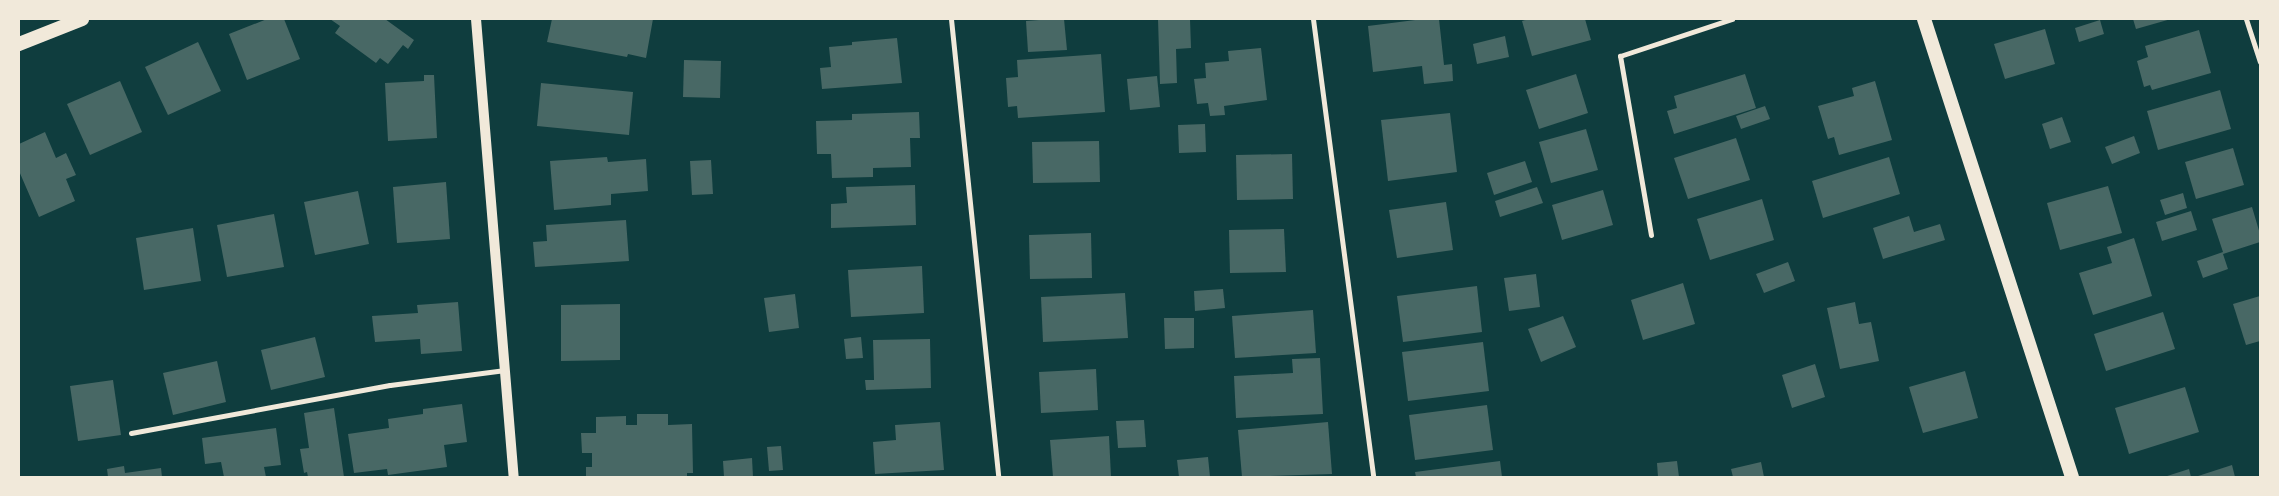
<!DOCTYPE html>
<style>
body{margin:0}
#map{position:relative;width:2279px;height:496px;overflow:hidden;background:#0f3d3e;font-family:"IBM Plex Serif",serif}
div>[style]{position:absolute}
.building>*{inset:0;background:#486865}
.minor>*{height:5px;margin:-2.5px;padding:0 2.5px;transform-origin:2.5px;border-radius:2.5px;background:#f1e9da}
.secondary>*{height:10px;margin:-5px;padding:0 5px;transform-origin:5px;border-radius:5px;background:#f1e9da}
.trunk>*{height:14px;margin:-7px;padding:0 7px;transform-origin:7px;border-radius:7px;background:#f1e9da}
span{translate:-50% -50%;white-space:nowrap;text-align:center;line-height:1.15;-webkit-text-stroke:4.5px #f1e9da;paint-order:stroke}
.frame{position:absolute;inset:0;border:20px solid #f1e9da;pointer-events:none}
</style>
<div id="map">
<div class="building">
<i style="clip-path:polygon(267px 19px,284px 19px,300px 59px,247px 80px,229px 34px)"></i>
<i style="clip-path:polygon(330px 19px,385px 19px,414px 40px,408px 49px,403px 45px,388px 64px,380px 58px,376px 63px,335px 33px,340px 26px)"></i>
<i style="clip-path:polygon(552px 19px,653px 19px,646px 58px,628px 54px,627px 57px,547px 42px)"></i>
<i style="clip-path:polygon(1052px 19px,1064px 19px,1067px 50px,1028px 52px,1026px 21px)"></i>
<i style="clip-path:polygon(1158px 19px,1190px 19px,1191px 48px,1176px 49px,1177px 83px,1160px 84px)"></i>
<i style="clip-path:polygon(1423px 19px,1439px 19px,1444px 65px,1452px 64px,1453px 81px,1424px 84px,1422px 66px,1373px 72px,1368px 26px)"></i>
<i style="clip-path:polygon(1529px 19px,1585px 19px,1591px 40px,1532px 56px,1522px 21px)"></i>
<i style="clip-path:polygon(2133px 19px,2171px 19px,2136px 29px)"></i>
<i style="clip-path:polygon(2100px 20px,2104px 34px,2079px 42px,2075px 28px)"></i>
<i style="clip-path:polygon(2045px 29px,2055px 64px,2005px 79px,1994px 44px)"></i>
<i style="clip-path:polygon(2199px 30px,2211px 73px,2152px 90px,2150px 85px,2144px 87px,2137px 61px,2148px 57px,2145px 46px)"></i>
<i style="clip-path:polygon(1505px 36px,1509px 57px,1477px 64px,1473px 44px)"></i>
<i style="clip-path:polygon(897px 38px,902px 83px,822px 89px,820px 68px,831px 67px,829px 47px,852px 45px,852px 42px)"></i>
<i style="clip-path:polygon(198px 42px,221px 91px,168px 115px,145px 67px)"></i>
<i style="clip-path:polygon(1261px 48px,1267px 100px,1224px 106px,1225px 115px,1210px 116px,1208px 103px,1197px 104px,1194px 79px,1206px 78px,1205px 63px,1229px 61px,1228px 51px)"></i>
<i style="clip-path:polygon(1101px 54px,1105px 112px,1018px 118px,1017px 106px,1008px 107px,1006px 78px,1018px 77px,1017px 60px)"></i>
<i style="clip-path:polygon(684px 60px,721px 61px,720px 98px,683px 97px)"></i>
<i style="clip-path:polygon(1576px 74px,1588px 113px,1539px 129px,1526px 90px)"></i>
<i style="clip-path:polygon(1745px 74px,1756px 108px,1674px 134px,1667px 111px,1677px 108px,1674px 96px)"></i>
<i style="clip-path:polygon(424px 75px,434px 75px,437px 138px,388px 141px,385px 83px,424px 81px)"></i>
<i style="clip-path:polygon(1157px 76px,1160px 107px,1130px 110px,1127px 79px)"></i>
<i style="clip-path:polygon(120px 81px,142px 132px,90px 155px,67px 104px)"></i>
<i style="clip-path:polygon(1875px 81px,1892px 140px,1839px 155px,1834px 137px,1828px 139px,1818px 106px,1854px 96px,1852px 88px)"></i>
<i style="clip-path:polygon(541px 83px,633px 92px,629px 135px,537px 126px)"></i>
<i style="clip-path:polygon(2220px 90px,2231px 129px,2158px 150px,2147px 111px)"></i>
<i style="clip-path:polygon(1765px 106px,1770px 119px,1741px 129px,1736px 116px)"></i>
<i style="clip-path:polygon(919px 112px,920px 138px,910px 138px,911px 167px,873px 168px,873px 177px,832px 178px,831px 154px,817px 154px,816px 121px,852px 120px,852px 114px)"></i>
<i style="clip-path:polygon(1450px 113px,1457px 172px,1388px 181px,1381px 120px)"></i>
<i style="clip-path:polygon(2062px 117px,2071px 142px,2050px 149px,2042px 124px)"></i>
<i style="clip-path:polygon(1205px 124px,1206px 152px,1179px 153px,1178px 125px)"></i>
<i style="clip-path:polygon(1586px 129px,1598px 170px,1551px 183px,1539px 142px)"></i>
<i style="clip-path:polygon(45px 132px,56px 158px,66px 153px,76px 175px,66px 179px,75px 201px,39px 217px,19px 171px,19px 144px)"></i>
<i style="clip-path:polygon(2134px 136px,2140px 153px,2112px 164px,2105px 147px)"></i>
<i style="clip-path:polygon(1736px 138px,1750px 180px,1688px 199px,1674px 158px)"></i>
<i style="clip-path:polygon(1099px 141px,1100px 182px,1033px 183px,1032px 142px)"></i>
<i style="clip-path:polygon(2233px 148px,2244px 185px,2196px 199px,2185px 162px)"></i>
<i style="clip-path:polygon(1292px 154px,1293px 199px,1237px 200px,1236px 155px)"></i>
<i style="clip-path:polygon(607px 157px,608px 162px,646px 159px,648px 191px,611px 194px,611px 205px,554px 210px,550px 161px)"></i>
<i style="clip-path:polygon(1889px 157px,1900px 194px,1823px 218px,1812px 181px)"></i>
<i style="clip-path:polygon(711px 160px,713px 194px,692px 195px,690px 161px)"></i>
<i style="clip-path:polygon(1525px 161px,1532px 182px,1494px 195px,1487px 173px)"></i>
<i style="clip-path:polygon(446px 182px,450px 239px,397px 243px,393px 187px)"></i>
<i style="clip-path:polygon(915px 185px,916px 225px,831px 228px,831px 204px,847px 203px,846px 187px)"></i>
<i style="clip-path:polygon(2108px 186px,2122px 233px,2060px 250px,2047px 203px)"></i>
<i style="clip-path:polygon(1537px 187px,1543px 203px,1500px 217px,1495px 201px)"></i>
<i style="clip-path:polygon(1603px 190px,1613px 225px,1562px 240px,1552px 205px)"></i>
<i style="clip-path:polygon(358px 191px,369px 244px,315px 255px,304px 202px)"></i>
<i style="clip-path:polygon(2183px 193px,2187px 208px,2165px 215px,2160px 200px)"></i>
<i style="clip-path:polygon(1762px 199px,1774px 240px,1710px 260px,1697px 219px)"></i>
<i style="clip-path:polygon(1446px 202px,1453px 250px,1397px 258px,1389px 210px)"></i>
<i style="clip-path:polygon(2252px 207px,2260px 234px,2260px 242px,2223px 254px,2228px 269px,2203px 278px,2197px 261px,2223px 252px,2212px 219px)"></i>
<i style="clip-path:polygon(2191px 211px,2197px 230px,2162px 241px,2156px 222px)"></i>
<i style="clip-path:polygon(274px 214px,284px 267px,227px 277px,217px 225px)"></i>
<i style="clip-path:polygon(1909px 216px,1914px 232px,1940px 224px,1945px 240px,1883px 259px,1873px 228px)"></i>
<i style="clip-path:polygon(626px 220px,629px 261px,535px 267px,533px 242px,547px 241px,546px 225px)"></i>
<i style="clip-path:polygon(193px 228px,201px 281px,144px 290px,136px 238px)"></i>
<i style="clip-path:polygon(1284px 229px,1286px 272px,1230px 273px,1229px 230px)"></i>
<i style="clip-path:polygon(1091px 233px,1092px 278px,1030px 279px,1029px 235px)"></i>
<i style="clip-path:polygon(2134px 238px,2152px 296px,2093px 315px,2079px 273px,2112px 263px,2107px 247px)"></i>
<i style="clip-path:polygon(1788px 262px,1795px 281px,1764px 293px,1756px 274px)"></i>
<i style="clip-path:polygon(922px 266px,924px 313px,851px 317px,848px 270px)"></i>
<i style="clip-path:polygon(1536px 274px,1540px 307px,1509px 311px,1504px 278px)"></i>
<i style="clip-path:polygon(1683px 283px,1695px 324px,1643px 340px,1631px 300px)"></i>
<i style="clip-path:polygon(1477px 286px,1482px 332px,1403px 342px,1397px 296px)"></i>
<i style="clip-path:polygon(1223px 289px,1225px 308px,1195px 311px,1194px 291px)"></i>
<i style="clip-path:polygon(1125px 293px,1128px 338px,1043px 342px,1041px 297px)"></i>
<i style="clip-path:polygon(795px 294px,799px 328px,769px 332px,764px 298px)"></i>
<i style="clip-path:polygon(2260px 296px,2260px 341px,2246px 345px,2233px 304px)"></i>
<i style="clip-path:polygon(458px 302px,462px 351px,421px 354px,420px 339px,375px 342px,372px 316px,418px 313px,417px 305px)"></i>
<i style="clip-path:polygon(1855px 302px,1859px 324px,1871px 322px,1879px 361px,1840px 369px,1827px 308px)"></i>
<i style="clip-path:polygon(620px 304px,620px 360px,561px 361px,561px 305px)"></i>
<i style="clip-path:polygon(1313px 310px,1316px 353px,1235px 358px,1232px 316px)"></i>
<i style="clip-path:polygon(2163px 312px,2175px 349px,2106px 371px,2094px 334px)"></i>
<i style="clip-path:polygon(1563px 316px,1576px 347px,1541px 362px,1528px 329px)"></i>
<i style="clip-path:polygon(1164px 318px,1194px 318px,1194px 348px,1165px 349px)"></i>
<i style="clip-path:polygon(315px 337px,325px 377px,271px 390px,261px 350px)"></i>
<i style="clip-path:polygon(861px 337px,863px 358px,846px 359px,844px 339px)"></i>
<i style="clip-path:polygon(930px 339px,931px 388px,866px 390px,865px 380px,874px 380px,873px 340px)"></i>
<i style="clip-path:polygon(1483px 342px,1489px 391px,1408px 401px,1402px 352px)"></i>
<i style="clip-path:polygon(1320px 358px,1323px 414px,1236px 418px,1234px 376px,1293px 373px,1292px 359px)"></i>
<i style="clip-path:polygon(217px 361px,226px 402px,173px 415px,163px 373px)"></i>
<i style="clip-path:polygon(1815px 364px,1825px 397px,1792px 408px,1782px 375px)"></i>
<i style="clip-path:polygon(1096px 369px,1098px 410px,1041px 413px,1039px 372px)"></i>
<i style="clip-path:polygon(1965px 371px,1978px 418px,1923px 433px,1909px 387px)"></i>
<i style="clip-path:polygon(113px 380px,121px 435px,78px 441px,70px 386px)"></i>
<i style="clip-path:polygon(2185px 387px,2199px 432px,2129px 454px,2115px 408px)"></i>
<i style="clip-path:polygon(462px 404px,467px 442px,444px 445px,447px 467px,388px 475px,387px 469px,354px 473px,348px 434px,389px 428px,388px 419px,423px 414px,423px 409px)"></i>
<i style="clip-path:polygon(1487px 405px,1493px 450px,1415px 460px,1409px 415px)"></i>
<i style="clip-path:polygon(334px 408px,344px 477px,308px 477px,307px 472px,304px 473px,300px 449px,309px 448px,304px 413px)"></i>
<i style="clip-path:polygon(637px 414px,668px 414px,668px 425px,692px 424px,693px 473px,687px 473px,687px 477px,586px 477px,586px 467px,592px 467px,592px 453px,582px 453px,581px 433px,596px 433px,596px 417px,626px 416px,626px 425px,637px 425px)"></i>
<i style="clip-path:polygon(1144px 420px,1146px 447px,1118px 448px,1116px 421px)"></i>
<i style="clip-path:polygon(940px 422px,944px 470px,875px 474px,873px 442px,896px 440px,895px 425px)"></i>
<i style="clip-path:polygon(1328px 422px,1332px 474px,1242px 477px,1238px 430px)"></i>
<i style="clip-path:polygon(276px 428px,281px 465px,264px 467px,266px 477px,224px 477px,221px 462px,205px 464px,202px 438px)"></i>
<i style="clip-path:polygon(1109px 436px,1111px 477px,1053px 477px,1050px 440px)"></i>
<i style="clip-path:polygon(781px 446px,783px 470px,769px 471px,767px 447px)"></i>
<i style="clip-path:polygon(1208px 457px,1210px 477px,1179px 477px,1177px 460px)"></i>
<i style="clip-path:polygon(752px 458px,753px 477px,724px 477px,723px 461px)"></i>
<i style="clip-path:polygon(1500px 461px,1502px 477px,1416px 477px,1415px 472px)"></i>
<i style="clip-path:polygon(1677px 461px,1679px 477px,1658px 477px,1657px 463px)"></i>
<i style="clip-path:polygon(1761px 462px,1764px 477px,1733px 477px,1731px 469px)"></i>
<i style="clip-path:polygon(2232px 465px,2235px 477px,2195px 477px)"></i>
<i style="clip-path:polygon(124px 466px,125px 473px,161px 468px,162px 477px,108px 477px,107px 469px)"></i>
<i style="clip-path:polygon(2189px 469px,2191px 477px,2164px 477px)"></i>
</div>
<div class="minor">
<i style="left:951px;top:19px;width:460px;rotate:84.1deg"></i>
<i style="left:1313px;top:19px;width:462px;rotate:82.5deg"></i>
<i style="left:2246px;top:19px;width:45px;rotate:72deg"></i>
<i style="left:1651px;top:235px;width:182px;rotate:-99.8deg"></i>
<i style="left:1620px;top:56px;width:118px;rotate:-18.3deg"></i>
<i style="left:131px;top:433px;width:263px;rotate:-10.5deg"></i>
<i style="left:390px;top:385px;width:116px;rotate:-7.4deg"></i>
</div>
<div class="secondary">
<i style="left:476px;top:19px;width:460px;rotate:85.3deg"></i>
</div>
<div class="trunk">
<i style="left:1924px;top:19px;width:481px;rotate:72.1deg"></i>
<i style="left:19px;top:44px;width:68px;rotate:-21.6deg"></i>
</div>
<div class="frame"></div>
</div>
